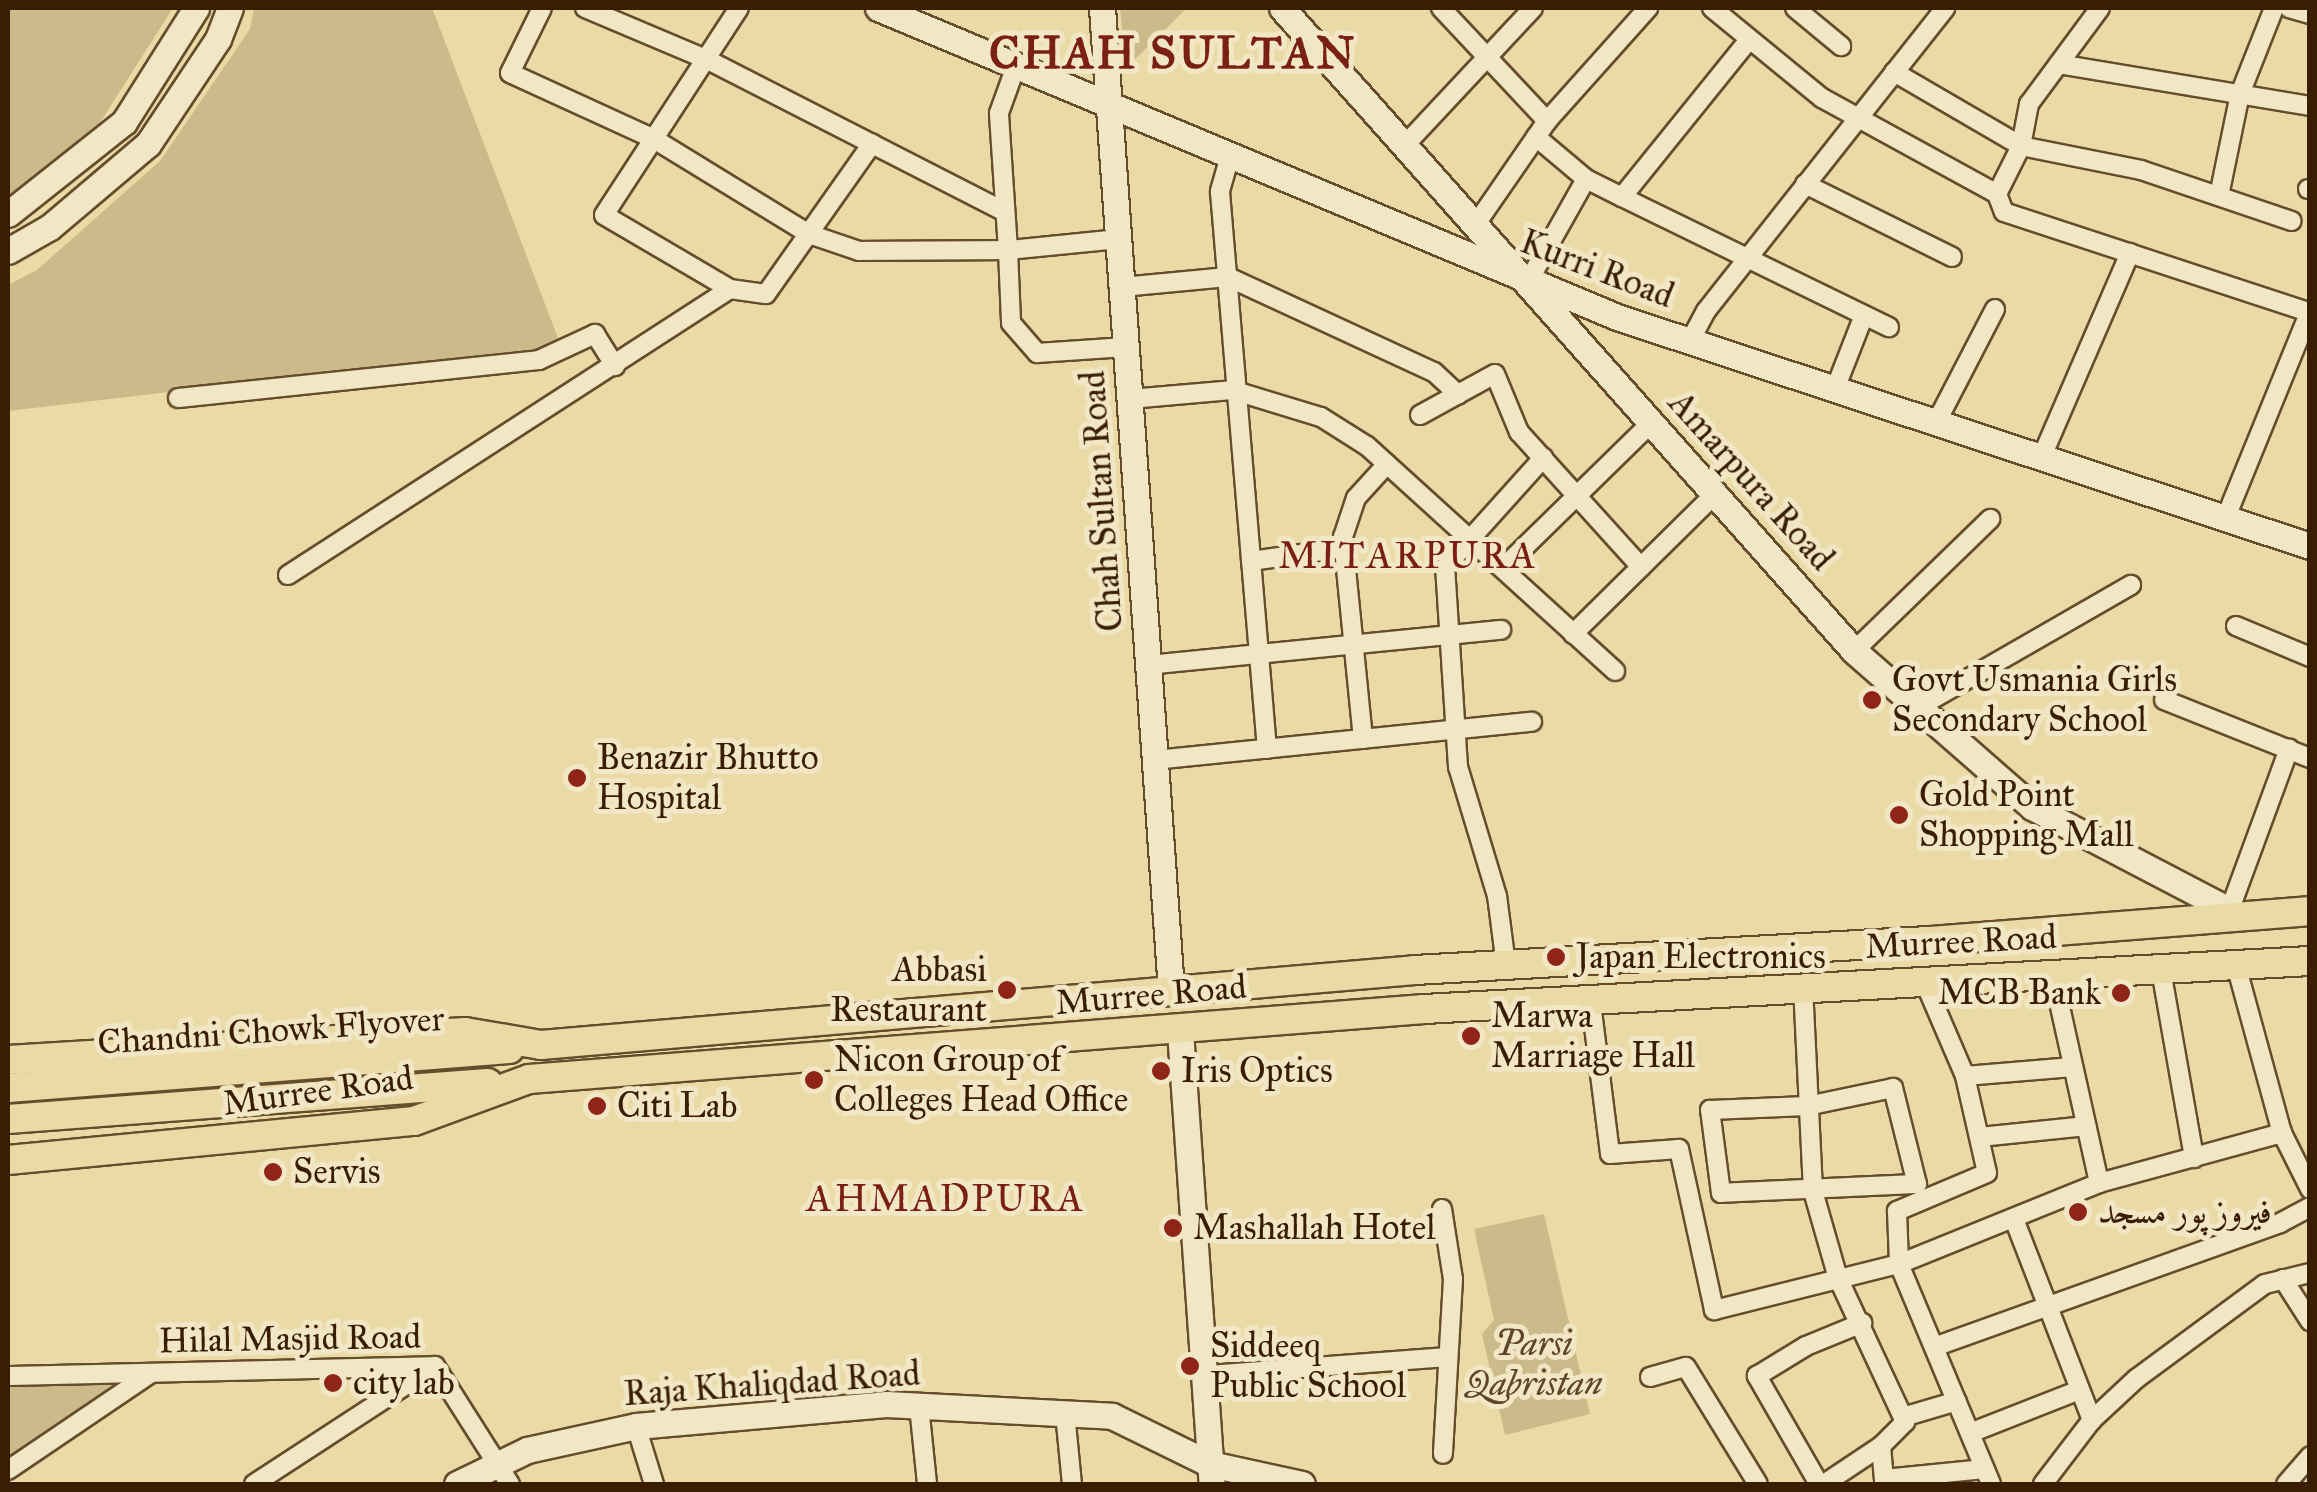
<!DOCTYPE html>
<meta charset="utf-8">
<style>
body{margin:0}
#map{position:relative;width:2317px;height:1492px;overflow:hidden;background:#e9daa6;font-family:"IM FELL Great Primer",Amiri,serif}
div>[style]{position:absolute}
.green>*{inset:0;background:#cbba8a}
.roads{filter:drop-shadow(2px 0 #654d2c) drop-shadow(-2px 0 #654d2c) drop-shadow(0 2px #654d2c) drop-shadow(0 -2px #654d2c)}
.street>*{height:18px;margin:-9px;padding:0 9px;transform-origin:9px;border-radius:9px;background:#f1e7c5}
.secondary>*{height:25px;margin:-12.5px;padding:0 12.5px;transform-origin:12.5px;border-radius:12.5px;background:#f1e7c5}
.primary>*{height:28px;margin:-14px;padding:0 14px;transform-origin:14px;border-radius:14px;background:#e9daa6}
.dots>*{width:28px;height:28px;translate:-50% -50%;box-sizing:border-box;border:5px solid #f1e7c5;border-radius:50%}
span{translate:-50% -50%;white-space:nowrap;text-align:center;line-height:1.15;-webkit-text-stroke:10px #f1e7c5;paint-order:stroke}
.street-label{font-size:35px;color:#391e04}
.poi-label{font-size:35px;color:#391e04}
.left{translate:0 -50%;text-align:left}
.right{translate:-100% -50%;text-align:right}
.park-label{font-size:35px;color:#5e4526;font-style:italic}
.neighbourhood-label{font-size:38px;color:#7a1f14;letter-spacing:2.5px}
.district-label{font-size:45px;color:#7a1f14;font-weight:700;letter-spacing:2.5px}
.frame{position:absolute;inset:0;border:10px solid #391e04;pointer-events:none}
</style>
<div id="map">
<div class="green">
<i style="clip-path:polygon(8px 8px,173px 8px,94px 132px,8px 198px)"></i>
<i style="clip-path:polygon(254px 8px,432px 8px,561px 346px,8px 411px,8px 285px,37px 270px,160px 161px,250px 29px)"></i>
<i style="clip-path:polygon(1120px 8px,1187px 8px,1126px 68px)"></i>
<i style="clip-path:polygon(1544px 1214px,1590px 1414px,1505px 1435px,1482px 1334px,1494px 1320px,1474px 1229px)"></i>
<i style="clip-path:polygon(150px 1374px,8px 1472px,8px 1378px)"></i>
</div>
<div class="roads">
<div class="street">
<i style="left:542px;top:8px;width:72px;rotate:116.2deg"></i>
<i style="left:510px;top:73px;width:158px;rotate:24.6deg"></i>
<i style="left:654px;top:139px;width:182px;rotate:31.5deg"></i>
<i style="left:809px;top:234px;width:53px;rotate:18.8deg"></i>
<i style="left:859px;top:251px;width:149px;rotate:-0.4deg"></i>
<i style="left:1008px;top:250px;width:137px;rotate:-93.8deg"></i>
<i style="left:999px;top:113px;width:50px;rotate:-70.1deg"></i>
<i style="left:585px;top:8px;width:131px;rotate:22.9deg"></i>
<i style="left:706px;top:59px;width:336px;rotate:27.1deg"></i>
<i style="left:1441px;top:8px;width:155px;rotate:46.8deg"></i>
<i style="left:1712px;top:8px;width:142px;rotate:39.3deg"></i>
<i style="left:1822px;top:98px;width:200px;rotate:28.7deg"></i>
<i style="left:1997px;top:194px;width:19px;rotate:69deg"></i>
<i style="left:2004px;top:212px;width:321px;rotate:18.2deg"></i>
<i style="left:1795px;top:8px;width:60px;rotate:39.6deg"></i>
<i style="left:2289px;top:8px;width:22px;rotate:16deg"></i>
<i style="left:2059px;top:64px;width:254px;rotate:9.5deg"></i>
<i style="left:1894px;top:72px;width:147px;rotate:30.2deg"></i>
<i style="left:2021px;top:146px;width:122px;rotate:11.3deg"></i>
<i style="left:2141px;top:170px;width:159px;rotate:18.7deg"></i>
<i style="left:1536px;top:137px;width:65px;rotate:40deg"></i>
<i style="left:1405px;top:145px;width:187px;rotate:-46.9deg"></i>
<i style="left:1230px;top:156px;width:37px;rotate:106deg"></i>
<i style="left:1220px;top:192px;width:559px;rotate:85.18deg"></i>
<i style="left:1805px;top:184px;width:164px;rotate:26.4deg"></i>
<i style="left:2308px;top:189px;width:2px"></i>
<i style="left:1997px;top:194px;width:54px;rotate:-63.4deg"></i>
<i style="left:2021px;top:146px;width:43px;rotate:-79.2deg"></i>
<i style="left:2029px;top:104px;width:119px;rotate:-53.5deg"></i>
<i style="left:2219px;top:196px;width:104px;rotate:-78.4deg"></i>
<i style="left:2240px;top:94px;width:92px;rotate:-68.4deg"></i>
<i style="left:1622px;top:197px;width:297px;rotate:26deg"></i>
<i style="left:1476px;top:224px;width:125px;rotate:-55.4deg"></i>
<i style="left:1547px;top:121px;width:152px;rotate:-48.2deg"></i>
<i style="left:1119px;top:239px;width:112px;rotate:174.3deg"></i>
<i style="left:1008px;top:250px;width:73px;rotate:87.6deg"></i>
<i style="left:1011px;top:323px;width:40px;rotate:49deg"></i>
<i style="left:1037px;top:353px;width:89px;rotate:-3.9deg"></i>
<i style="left:1528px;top:282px;width:118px;rotate:-60.6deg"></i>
<i style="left:1586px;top:179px;width:40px;rotate:26.6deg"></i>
<i style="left:1622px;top:197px;width:201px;rotate:-51.1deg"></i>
<i style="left:1122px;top:287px;width:106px;rotate:-5.4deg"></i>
<i style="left:1228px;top:277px;width:227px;rotate:24.8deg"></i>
<i style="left:1434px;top:372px;width:33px;rotate:43deg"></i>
<i style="left:730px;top:289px;width:146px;rotate:-149.6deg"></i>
<i style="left:604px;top:215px;width:247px;rotate:-56.9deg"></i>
<i style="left:1690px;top:341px;width:34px;rotate:-62deg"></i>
<i style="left:1706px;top:311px;width:386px;rotate:-51.7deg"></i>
<i style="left:1835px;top:389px;width:79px;rotate:-68.6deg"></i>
<i style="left:178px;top:398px;width:363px;rotate:-6deg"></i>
<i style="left:539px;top:360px;width:62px;rotate:-24.9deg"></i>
<i style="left:595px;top:334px;width:38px;rotate:58deg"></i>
<i style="left:1130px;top:399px;width:102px;rotate:-5deg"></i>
<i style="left:1232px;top:390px;width:93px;rotate:16.9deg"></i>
<i style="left:1321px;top:417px;width:54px;rotate:32.2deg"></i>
<i style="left:1367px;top:446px;width:335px;rotate:42.2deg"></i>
<i style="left:1420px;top:415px;width:85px;rotate:-28.7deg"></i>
<i style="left:1495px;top:374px;width:63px;rotate:67.5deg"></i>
<i style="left:1519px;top:432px;width:182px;rotate:47.9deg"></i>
<i style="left:1937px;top:421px;width:126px;rotate:-62.6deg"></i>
<i style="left:2043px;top:454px;width:219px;rotate:-66.6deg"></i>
<i style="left:2226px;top:517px;width:222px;rotate:-67.8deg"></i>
<i style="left:1251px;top:561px;width:94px;rotate:-8deg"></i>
<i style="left:1503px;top:568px;width:209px;rotate:-44.4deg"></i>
<i style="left:288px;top:575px;width:526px;rotate:-32.91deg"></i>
<i style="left:730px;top:289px;width:36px;rotate:8deg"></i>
<i style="left:766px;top:294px;width:184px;rotate:-54.8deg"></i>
<i style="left:2236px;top:626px;width:80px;rotate:22.7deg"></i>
<i style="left:1573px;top:634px;width:199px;rotate:-44.6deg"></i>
<i style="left:1854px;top:651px;width:190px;rotate:-44.1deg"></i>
<i style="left:1148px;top:665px;width:355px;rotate:-5.7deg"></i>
<i style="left:2164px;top:700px;width:157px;rotate:21.7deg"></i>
<i style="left:1917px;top:708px;width:247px;rotate:-29.9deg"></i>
<i style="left:1363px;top:739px;width:203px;rotate:-95.7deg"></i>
<i style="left:1343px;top:537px;width:41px;rotate:-71.6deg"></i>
<i style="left:1356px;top:498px;width:46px;rotate:-47.6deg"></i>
<i style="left:1155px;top:760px;width:379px;rotate:-5.8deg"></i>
<i style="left:2230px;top:909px;width:171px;rotate:-69.8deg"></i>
<i style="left:1506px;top:965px;width:70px;rotate:-97.4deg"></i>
<i style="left:1497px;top:896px;width:135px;rotate:-106.8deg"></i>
<i style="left:1458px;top:767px;width:200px;rotate:-93.7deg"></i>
<i style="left:1445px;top:567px;width:147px;rotate:-48deg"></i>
<i style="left:2236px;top:965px;width:174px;rotate:74.7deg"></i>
<i style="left:2282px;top:1133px;width:63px;rotate:63.4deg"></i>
<i style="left:2161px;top:970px;width:191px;rotate:80deg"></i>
<i style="left:2053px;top:975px;width:213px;rotate:77.5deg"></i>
<i style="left:1925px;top:983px;width:101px;rotate:66.7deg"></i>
<i style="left:1965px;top:1076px;width:99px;rotate:77.2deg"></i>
<i style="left:1987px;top:1173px;width:98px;rotate:157.1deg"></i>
<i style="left:1897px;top:1211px;width:53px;rotate:87.8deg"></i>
<i style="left:1899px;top:1264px;width:238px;rotate:67.3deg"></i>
<i style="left:1803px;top:986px;width:205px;rotate:87.2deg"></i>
<i style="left:1813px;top:1191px;width:91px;rotate:74deg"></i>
<i style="left:1838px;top:1278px;width:159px;rotate:65deg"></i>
<i style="left:1905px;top:1422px;width:34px;rotate:135deg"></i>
<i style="left:1881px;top:1446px;width:38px;rotate:85deg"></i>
<i style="left:1591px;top:1003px;width:152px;rotate:82.8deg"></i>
<i style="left:1610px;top:1154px;width:69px;rotate:-4.1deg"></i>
<i style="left:1679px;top:1149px;width:165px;rotate:77.7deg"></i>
<i style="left:1714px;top:1310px;width:191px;rotate:-14deg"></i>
<i style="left:1899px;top:1264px;width:216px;rotate:-22deg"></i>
<i style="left:2099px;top:1183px;width:190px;rotate:-15.3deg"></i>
<i style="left:1965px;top:1076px;width:108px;rotate:-4.8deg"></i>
<i style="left:1893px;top:1088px;width:99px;rotate:76deg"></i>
<i style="left:1917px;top:1184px;width:196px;rotate:177.4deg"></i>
<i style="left:1721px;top:1193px;width:84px;rotate:-97.5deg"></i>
<i style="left:1710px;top:1110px;width:97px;rotate:-2.4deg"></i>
<i style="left:1807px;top:1106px;width:88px;rotate:-11.8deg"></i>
<i style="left:1980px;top:1137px;width:107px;rotate:-5.9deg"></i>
<i style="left:1442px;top:1209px;width:71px;rotate:81.1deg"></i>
<i style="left:1453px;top:1279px;width:175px;rotate:93.3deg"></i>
<i style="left:2014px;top:1219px;width:216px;rotate:68.8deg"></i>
<i style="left:2283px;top:1279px;width:50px;rotate:57.3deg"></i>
<i style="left:1934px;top:1347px;width:368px;rotate:-19.7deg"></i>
<i style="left:2280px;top:1223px;width:34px;rotate:-28deg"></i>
<i style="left:435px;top:1366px;width:140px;rotate:57.6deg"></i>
<i style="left:1209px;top:1375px;width:239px;rotate:-4.3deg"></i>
<i style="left:8px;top:1376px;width:427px;rotate:-1.3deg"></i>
<i style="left:1650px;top:1377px;width:37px;rotate:-16deg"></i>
<i style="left:1686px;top:1367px;width:137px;rotate:58.4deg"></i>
<i style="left:919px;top:1406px;width:78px;rotate:84.1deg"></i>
<i style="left:1065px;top:1413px;width:71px;rotate:84.4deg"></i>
<i style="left:1903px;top:1417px;width:56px;rotate:-16.5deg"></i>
<i style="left:636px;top:1426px;width:61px;rotate:72.8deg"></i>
<i style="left:1970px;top:1433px;width:118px;rotate:-21.4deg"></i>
<i style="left:8px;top:1470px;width:171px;rotate:-34.1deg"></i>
<i style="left:1884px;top:1479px;width:101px;rotate:-5.7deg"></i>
<i style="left:254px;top:1484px;width:216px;rotate:-33.1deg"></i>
<i style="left:1819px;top:1484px;width:125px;rotate:-119.9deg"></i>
<i style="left:1757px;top:1376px;width:57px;rotate:-31.5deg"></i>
<i style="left:1806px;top:1346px;width:61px;rotate:-22.3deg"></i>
<i style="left:1824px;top:1484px;width:69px;rotate:-33.7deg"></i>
<i style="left:2043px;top:1484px;width:81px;rotate:-52.6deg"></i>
<i style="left:2092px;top:1420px;width:60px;rotate:-43deg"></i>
<i style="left:2136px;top:1379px;width:160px;rotate:-36.4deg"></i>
<i style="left:2265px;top:1284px;width:46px;rotate:-13.7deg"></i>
<i style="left:2286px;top:1484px;width:37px;rotate:-49deg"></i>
</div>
<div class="secondary">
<i style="left:878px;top:8px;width:801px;rotate:22.69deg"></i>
<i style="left:1617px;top:317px;width:730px;rotate:18.29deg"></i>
<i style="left:1102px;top:8px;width:983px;rotate:85.98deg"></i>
<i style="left:1282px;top:8px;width:861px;rotate:48.34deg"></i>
<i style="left:1854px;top:651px;width:237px;rotate:41.2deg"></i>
<i style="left:2032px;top:807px;width:233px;rotate:27.6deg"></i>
<i style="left:8px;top:214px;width:148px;rotate:-38.4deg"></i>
<i style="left:124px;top:122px;width:135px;rotate:-57.7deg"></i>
<i style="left:8px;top:251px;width:48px;rotate:-29.7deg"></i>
<i style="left:50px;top:227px;width:128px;rotate:-40.3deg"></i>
<i style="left:148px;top:144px;width:126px;rotate:-56.3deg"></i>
<i style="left:218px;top:39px;width:33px;rotate:-69deg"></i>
<i style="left:1180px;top:1031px;width:454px;rotate:86deg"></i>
<i style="left:457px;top:1484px;width:78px;rotate:-25.9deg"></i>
<i style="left:527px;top:1450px;width:112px;rotate:-12.4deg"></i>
<i style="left:636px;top:1426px;width:251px;rotate:-5deg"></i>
<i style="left:886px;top:1404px;width:226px;rotate:3deg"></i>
<i style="left:1112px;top:1416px;width:109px;rotate:26.1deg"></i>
<i style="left:1210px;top:1464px;width:94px;rotate:12.3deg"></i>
</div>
<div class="primary">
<i style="left:8px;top:1060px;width:458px;rotate:-3.5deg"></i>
<i style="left:465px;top:1032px;width:77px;rotate:9.7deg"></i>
<i style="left:541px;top:1045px;width:877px;rotate:-4.9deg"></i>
<i style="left:1415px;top:970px;width:515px;rotate:-3.23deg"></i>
<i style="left:1929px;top:941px;width:382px;rotate:-4.5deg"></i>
<i style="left:8px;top:1088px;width:503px;rotate:-4.45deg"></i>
<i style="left:8px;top:1119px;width:481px;rotate:-4.3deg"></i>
<i style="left:8px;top:1160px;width:408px;rotate:-5.5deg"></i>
<i style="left:414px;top:1121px;width:122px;rotate:-20.1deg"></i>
<i style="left:529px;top:1079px;width:898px;rotate:-4.47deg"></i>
<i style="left:1424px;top:1009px;width:887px;rotate:-3.1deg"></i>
</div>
</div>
<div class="dots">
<i style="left:1872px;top:700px;background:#8f2418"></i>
<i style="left:577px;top:778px;background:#8f2418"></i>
<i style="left:1899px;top:815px;background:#8f2418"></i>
<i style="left:1556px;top:957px;background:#8f2418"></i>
<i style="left:1007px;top:990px;background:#8f2418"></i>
<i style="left:2121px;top:993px;background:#8f2418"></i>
<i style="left:1471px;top:1036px;background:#8f2418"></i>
<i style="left:1161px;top:1071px;background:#8f2418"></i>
<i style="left:814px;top:1080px;background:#8f2418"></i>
<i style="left:597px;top:1106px;background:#8f2418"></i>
<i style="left:273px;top:1172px;background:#8f2418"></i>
<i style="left:2078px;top:1212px;background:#8f2418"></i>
<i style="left:1173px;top:1228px;background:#8f2418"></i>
<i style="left:1190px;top:1366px;background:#8f2418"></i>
<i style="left:333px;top:1383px;background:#8f2418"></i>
</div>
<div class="street-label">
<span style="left:1597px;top:269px;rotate:21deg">Kurri Road</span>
<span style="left:1751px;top:481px;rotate:48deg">Amarpura Road</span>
<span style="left:1102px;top:501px;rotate:-94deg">Chah Sultan Road</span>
<span style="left:1961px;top:942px;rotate:-3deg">Murree Road</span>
<span style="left:1151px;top:995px;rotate:-5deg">Murree Road</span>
<span style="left:271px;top:1031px;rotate:-4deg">Chandni Chowk Flyover</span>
<span style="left:318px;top:1091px;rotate:-8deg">Murree Road</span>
<span style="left:290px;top:1339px;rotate:-1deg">Hilal Masjid Road</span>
<span style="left:772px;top:1384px;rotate:-4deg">Raja Khaliqdad Road</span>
</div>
<div class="poi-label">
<span class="left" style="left:1892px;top:700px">Govt Usmania Girls<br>Secondary School</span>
<span class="left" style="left:597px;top:778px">Benazir Bhutto<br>Hospital</span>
<span class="left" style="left:1919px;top:815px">Gold Point<br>Shopping Mall</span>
<span class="left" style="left:1576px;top:957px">Japan Electronics</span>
<span class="right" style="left:987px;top:990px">Abbasi<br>Restaurant</span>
<span class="right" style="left:2101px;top:993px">MCB Bank</span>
<span class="left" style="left:1491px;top:1036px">Marwa<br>Marriage Hall</span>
<span class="left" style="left:834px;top:1080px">Nicon Group of<br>Colleges Head Office</span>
<span class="left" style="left:1181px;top:1071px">Iris Optics</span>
<span class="left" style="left:617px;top:1106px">Citi Lab</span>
<span class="left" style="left:293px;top:1172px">Servis</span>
<span class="left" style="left:2098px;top:1212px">فیروز پور مسجد</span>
<span class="left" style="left:1193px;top:1228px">Mashallah Hotel</span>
<span class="left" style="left:1210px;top:1366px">Siddeeq<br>Public School</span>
<span class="left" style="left:353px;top:1383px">city lab</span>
</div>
<div class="park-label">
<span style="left:1534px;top:1364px">Parsi<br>Qabristan</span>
</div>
<div class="neighbourhood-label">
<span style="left:1408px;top:556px">MITARPURA</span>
<span style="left:946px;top:1199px">AHMADPURA</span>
</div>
<div class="district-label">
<span style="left:1173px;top:53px">CHAH SULTAN</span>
</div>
<div class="frame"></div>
</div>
